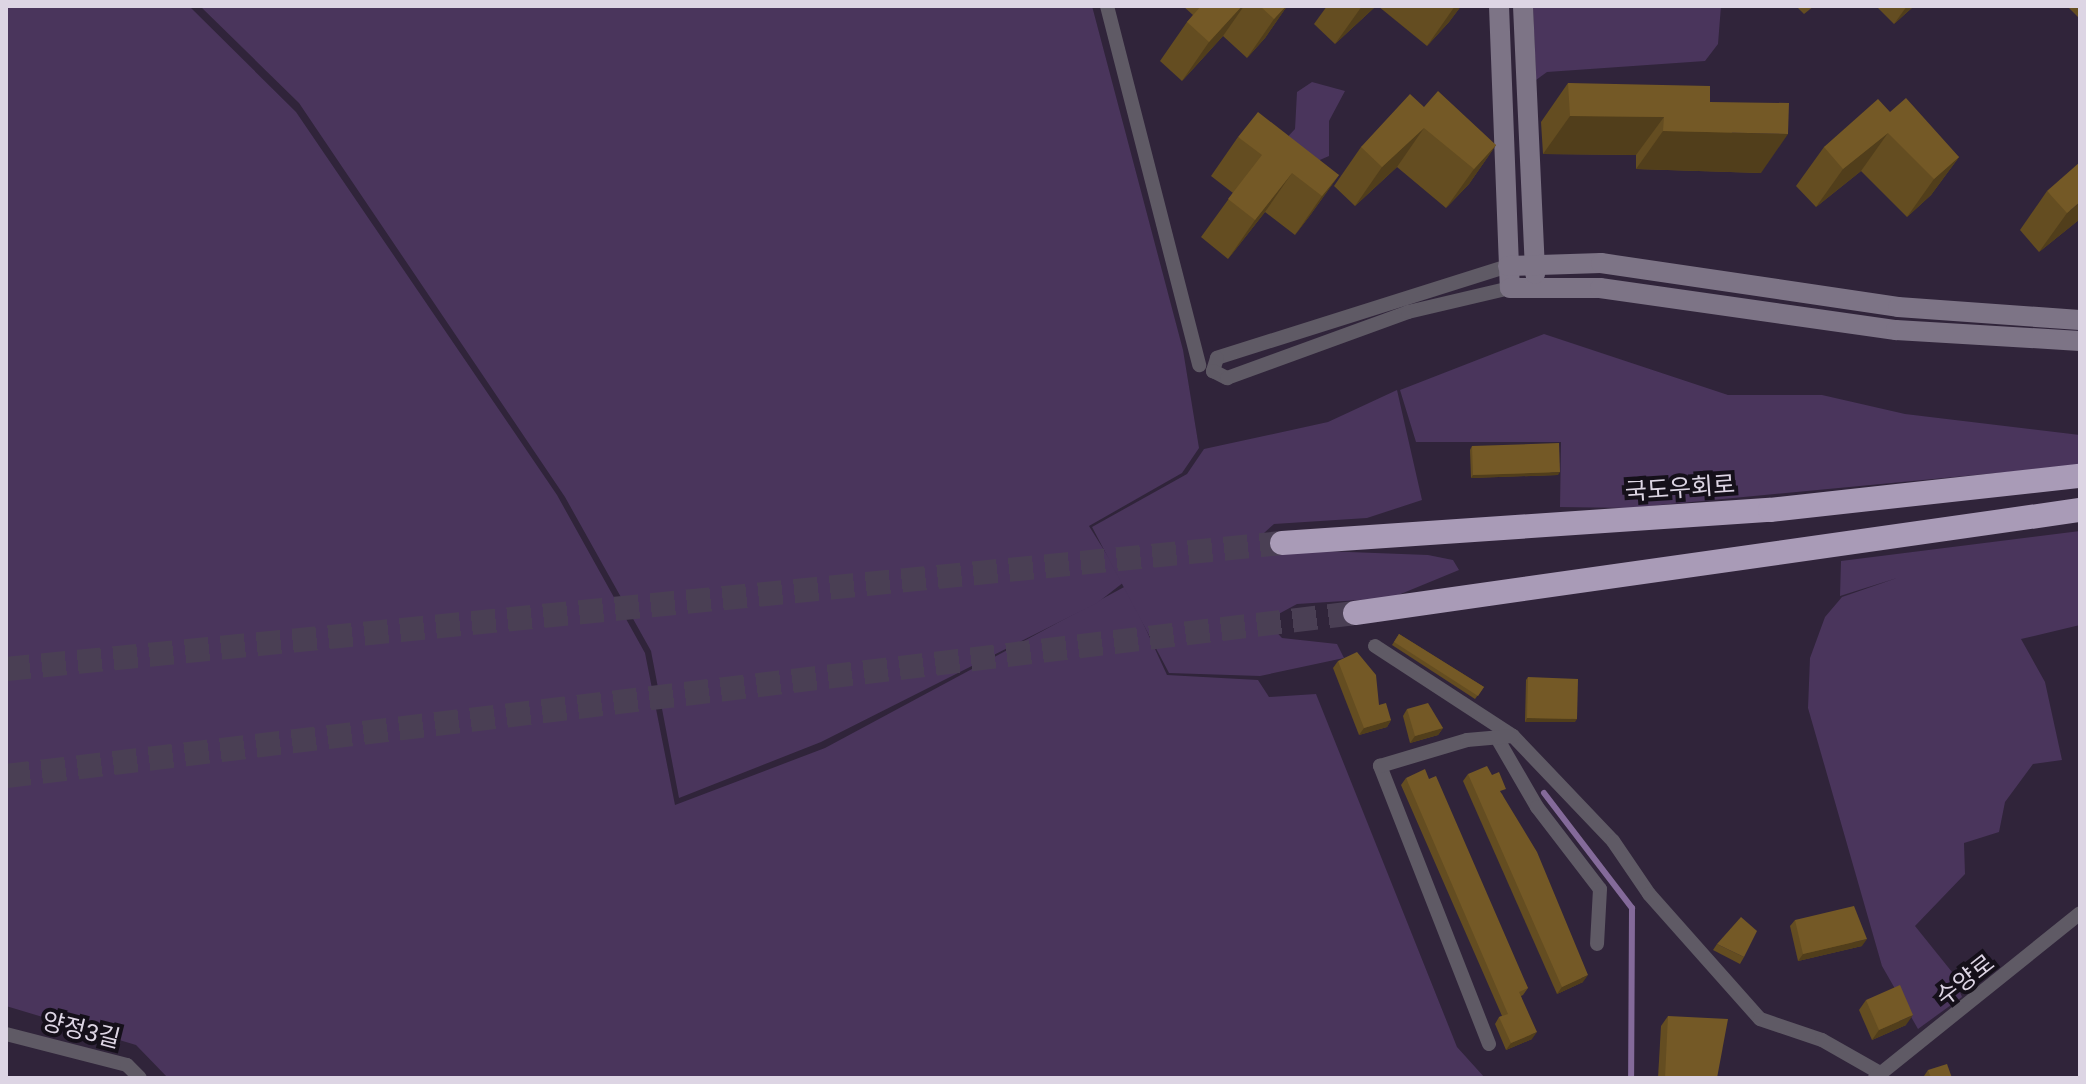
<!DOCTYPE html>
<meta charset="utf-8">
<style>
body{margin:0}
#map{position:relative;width:2086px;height:1084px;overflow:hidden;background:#30243a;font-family:Arial,"Noto Sans KR",sans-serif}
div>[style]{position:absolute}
.green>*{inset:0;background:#4a355c}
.stream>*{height:6px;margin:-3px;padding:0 3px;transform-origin:3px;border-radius:3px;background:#846a9a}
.highway-tunnel>*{height:24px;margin-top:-12px;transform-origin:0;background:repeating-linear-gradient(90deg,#4a3f54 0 24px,transparent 0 36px)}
.street>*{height:14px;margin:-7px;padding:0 7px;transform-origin:7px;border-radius:7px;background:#5f5a65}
.secondary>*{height:20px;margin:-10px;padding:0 10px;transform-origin:10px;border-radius:10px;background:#7d7486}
.highway>*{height:24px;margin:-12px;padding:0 12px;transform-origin:12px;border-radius:12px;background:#a99bb7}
.wall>*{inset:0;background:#644d21}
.shaded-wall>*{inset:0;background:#513e1b}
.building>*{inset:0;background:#745926}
span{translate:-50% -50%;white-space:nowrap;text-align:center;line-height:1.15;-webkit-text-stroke:8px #15101a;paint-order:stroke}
.street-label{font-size:24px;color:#ddd5e4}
.frame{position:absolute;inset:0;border:8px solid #ddd5e4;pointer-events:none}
</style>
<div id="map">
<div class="green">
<i style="clip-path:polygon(6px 6px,189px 6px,296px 112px,557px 495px,645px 653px,675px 805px,825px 748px,1126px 586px,1167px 675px,1258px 680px,1269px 697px,1316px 694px,1457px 1047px,1485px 1078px,168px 1078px,136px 1045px,6px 1006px)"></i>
<i style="clip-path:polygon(200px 6px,1092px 6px,1183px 350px,1199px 448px,1182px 473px,1089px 526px,1124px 582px,1097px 603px,821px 742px,679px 798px,651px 651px,565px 497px,299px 103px)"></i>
<i style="clip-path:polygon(1533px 6px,1721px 6px,1718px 44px,1705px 61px,1547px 72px,1536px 80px)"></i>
<i style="clip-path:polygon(1312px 82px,1345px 91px,1329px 121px,1329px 156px,1299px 169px,1280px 145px,1295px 129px,1297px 92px)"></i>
<i style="clip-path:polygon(1544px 334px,1728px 395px,1822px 395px,1905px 414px,2080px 435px,2080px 465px,1629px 508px,1560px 507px,1561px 442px,1416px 442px,1400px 390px)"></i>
<i style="clip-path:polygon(1397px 390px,1422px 500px,1367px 518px,1274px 524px,1264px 533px,1268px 549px,1428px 555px,1453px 560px,1459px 570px,1391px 598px,1297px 604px,1273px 617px,1270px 625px,1282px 638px,1337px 644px,1344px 658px,1260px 676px,1169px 673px,1092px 527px,1187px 474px,1204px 449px,1328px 422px)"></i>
<i style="clip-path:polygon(2080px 531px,2080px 625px,2021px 639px,2045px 682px,2062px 760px,2033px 764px,2005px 802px,1999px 832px,1964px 843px,1965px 874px,1915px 926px,1952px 972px,1962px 997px,1918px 1029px,1882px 966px,1808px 708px,1810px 658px,1825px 617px,1842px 597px,1897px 578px,1840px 596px,1841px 561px)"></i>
</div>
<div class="stream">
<i style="left:1544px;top:793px;width:145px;rotate:52.6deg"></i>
<i style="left:1632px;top:908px;width:170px;rotate:90.3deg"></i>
</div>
<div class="highway-tunnel">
<i style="left:6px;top:669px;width:1282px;rotate:-5.64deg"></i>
<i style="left:6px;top:776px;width:1359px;rotate:-6.89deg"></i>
</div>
<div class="street">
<i style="left:1107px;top:6px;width:371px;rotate:75.6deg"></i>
<i style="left:1508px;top:266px;width:305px;rotate:162.5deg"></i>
<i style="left:1217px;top:358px;width:14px;rotate:107deg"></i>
<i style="left:1213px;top:371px;width:16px;rotate:27deg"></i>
<i style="left:1227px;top:378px;width:193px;rotate:-20deg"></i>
<i style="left:1408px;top:312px;width:105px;rotate:-13.2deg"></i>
<i style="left:1375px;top:646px;width:165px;rotate:33.1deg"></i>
<i style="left:1513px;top:736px;width:145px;rotate:46.4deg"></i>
<i style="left:1613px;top:841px;width:64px;rotate:55.8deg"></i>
<i style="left:1649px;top:894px;width:167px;rotate:48.4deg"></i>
<i style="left:1760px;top:1019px;width:65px;rotate:18.7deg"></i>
<i style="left:1822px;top:1040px;width:67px;rotate:29.6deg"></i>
<i style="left:1497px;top:738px;width:80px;rotate:59.9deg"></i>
<i style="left:1537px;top:807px;width:103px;rotate:52.5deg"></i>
<i style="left:1600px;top:889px;width:55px;rotate:93.1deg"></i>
<i style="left:6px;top:1034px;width:125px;rotate:14.4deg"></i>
<i style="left:127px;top:1065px;width:18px;rotate:45deg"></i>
<i style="left:1489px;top:1044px;width:299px;rotate:-111.4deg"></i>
<i style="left:1380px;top:766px;width:91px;rotate:-16.6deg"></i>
<i style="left:1467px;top:740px;width:46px;rotate:-5deg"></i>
<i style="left:1875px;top:1078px;width:263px;rotate:-38.8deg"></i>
</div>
<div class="secondary">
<i style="left:1499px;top:6px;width:282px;rotate:87.8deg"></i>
<i style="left:1510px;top:288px;width:90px"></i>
<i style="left:1600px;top:288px;width:299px;rotate:8.1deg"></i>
<i style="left:1896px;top:330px;width:184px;rotate:3.4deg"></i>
<i style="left:1523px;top:6px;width:268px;rotate:87.4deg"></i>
<i style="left:1508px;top:266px;width:93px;rotate:-1.8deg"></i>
<i style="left:1601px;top:263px;width:300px;rotate:8.4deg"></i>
<i style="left:1898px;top:307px;width:182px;rotate:4.1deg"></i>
</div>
<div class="highway">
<i style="left:1282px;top:543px;width:489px;rotate:-3.9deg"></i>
<i style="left:1770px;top:510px;width:312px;rotate:-6.3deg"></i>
<i style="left:1355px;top:613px;width:732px;rotate:-8.09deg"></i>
</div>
<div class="wall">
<i style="clip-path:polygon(1183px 6px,1287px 6px,1265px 38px,1247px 58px,1223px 36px,1182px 81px,1160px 61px,1187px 22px,1193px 15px)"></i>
<i style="clip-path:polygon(1327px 6px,1376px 6px,1335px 44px,1314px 24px)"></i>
<i style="clip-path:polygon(1378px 6px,1461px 6px,1449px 22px,1427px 46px)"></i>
<i style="clip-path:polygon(1796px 6px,1814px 6px,1804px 14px)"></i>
<i style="clip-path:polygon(1876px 6px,1914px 6px,1894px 24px)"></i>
<i style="clip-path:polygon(2067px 6px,2080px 6px,2080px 19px)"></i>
<i style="clip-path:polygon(1568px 83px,1710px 102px,1761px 173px,1636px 169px,1636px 155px,1543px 154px,1541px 122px)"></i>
<i style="clip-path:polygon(1424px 107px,1496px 145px,1469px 184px,1446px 208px,1397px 167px,1355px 206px,1334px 186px,1361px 147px)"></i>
<i style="clip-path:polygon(1890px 112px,1959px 157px,1931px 195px,1907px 217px,1861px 171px,1816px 207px,1796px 186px,1824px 147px)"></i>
<i style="clip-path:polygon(1238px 137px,1339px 175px,1311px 214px,1295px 235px,1265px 212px,1228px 259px,1201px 237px,1233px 193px,1211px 176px)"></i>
<i style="clip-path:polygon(2047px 191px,2080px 219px,2039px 252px,2020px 230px)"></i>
<i style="clip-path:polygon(1472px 446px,1558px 475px,1471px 478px,1470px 450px)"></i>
<i style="clip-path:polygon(1399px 634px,1484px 687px,1475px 699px,1392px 645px)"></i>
<i style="clip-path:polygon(1338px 661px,1391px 720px,1387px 727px,1359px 735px,1333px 668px)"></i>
<i style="clip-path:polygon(1528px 677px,1575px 722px,1525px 722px,1526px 680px)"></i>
<i style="clip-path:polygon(1407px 709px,1443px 728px,1438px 735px,1410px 743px,1403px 716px)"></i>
<i style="clip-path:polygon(1468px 774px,1502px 794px,1583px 982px,1557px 994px,1463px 781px)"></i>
<i style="clip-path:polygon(1406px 778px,1528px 988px,1523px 995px,1521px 996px,1532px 1039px,1506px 1050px,1495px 1024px,1499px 1017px,1502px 1016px,1401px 785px)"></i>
<i style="clip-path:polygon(1795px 920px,1862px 946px,1798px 961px,1790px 926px)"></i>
<i style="clip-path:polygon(1717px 944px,1744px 957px,1740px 964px,1713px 950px)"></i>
<i style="clip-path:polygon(1866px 1000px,1906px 1025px,1872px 1040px,1859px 1010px)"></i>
<i style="clip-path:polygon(1668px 1016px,1717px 1078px,1658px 1078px,1661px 1026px)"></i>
<i style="clip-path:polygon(1928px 1070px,1952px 1078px,1925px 1078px,1924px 1076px)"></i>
</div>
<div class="shaded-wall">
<i style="clip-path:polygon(1242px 6px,1244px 6px,1223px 36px,1182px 81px,1209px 42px)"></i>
<i style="clip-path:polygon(1286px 6px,1287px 6px,1265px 38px,1247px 58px,1274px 19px)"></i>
<i style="clip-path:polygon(1362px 6px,1376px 6px,1335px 44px)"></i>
<i style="clip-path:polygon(1455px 6px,1461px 6px,1449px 22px,1427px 46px)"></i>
<i style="clip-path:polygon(1907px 6px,1914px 6px,1894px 24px)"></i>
<i style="clip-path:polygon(1570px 116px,1664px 117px,1636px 155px,1543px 154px)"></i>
<i style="clip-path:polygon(1424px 128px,1397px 167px,1355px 206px,1382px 167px)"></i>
<i style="clip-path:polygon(1663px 131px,1788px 134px,1761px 173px,1636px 169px)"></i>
<i style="clip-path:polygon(1888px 133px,1861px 171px,1816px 207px,1843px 169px)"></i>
<i style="clip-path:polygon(1496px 145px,1469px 184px,1446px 208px,1474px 169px)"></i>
<i style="clip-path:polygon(1959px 157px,1931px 195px,1907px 217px,1934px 179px)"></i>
<i style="clip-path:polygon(1292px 173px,1265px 212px,1228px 259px,1255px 220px)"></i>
<i style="clip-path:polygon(1339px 175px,1311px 214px,1295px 235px,1322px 196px)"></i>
<i style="clip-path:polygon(2080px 202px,2080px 219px,2039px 252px,2067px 213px)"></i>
<i style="clip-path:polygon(1560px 472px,1558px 475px,1471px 478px,1473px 475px)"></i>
<i style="clip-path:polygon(1527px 718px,1577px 719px,1575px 722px,1525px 722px)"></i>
<i style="clip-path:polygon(1391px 720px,1387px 727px,1359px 735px,1364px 728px)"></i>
<i style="clip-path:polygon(1443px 728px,1438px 735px,1410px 743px,1415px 736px)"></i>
<i style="clip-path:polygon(1867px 939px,1862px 946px,1798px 961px,1803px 954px)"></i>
<i style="clip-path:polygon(1588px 975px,1583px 982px,1557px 994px,1562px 987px)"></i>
<i style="clip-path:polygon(1913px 1015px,1906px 1025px,1872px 1040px,1879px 1030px)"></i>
<i style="clip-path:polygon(1537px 1032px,1532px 1039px,1506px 1050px,1511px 1043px)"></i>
</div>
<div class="building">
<i style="clip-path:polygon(1201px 6px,1242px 6px,1209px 42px,1187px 22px)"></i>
<i style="clip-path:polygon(1260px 6px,1286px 6px,1274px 19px)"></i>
<i style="clip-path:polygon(1568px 83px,1710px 86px,1710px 102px,1789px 103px,1788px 134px,1663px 131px,1664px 117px,1570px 116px)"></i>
<i style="clip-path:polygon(1438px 91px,1496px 145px,1474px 169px,1424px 128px,1382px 167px,1361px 147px,1410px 94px,1424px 107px)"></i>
<i style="clip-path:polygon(1906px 98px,1959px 157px,1934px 179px,1888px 133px,1843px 169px,1824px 147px,1878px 99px,1890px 112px)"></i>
<i style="clip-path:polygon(1258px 112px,1339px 175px,1322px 196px,1292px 173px,1255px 220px,1228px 199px,1262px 155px,1238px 137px)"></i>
<i style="clip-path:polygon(2080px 162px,2080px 202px,2067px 213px,2047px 191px)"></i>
<i style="clip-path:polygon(1559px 443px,1560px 472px,1473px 475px,1472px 446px)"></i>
<i style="clip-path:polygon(1399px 634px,1484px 687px,1478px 696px,1394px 642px)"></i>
<i style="clip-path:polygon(1357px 652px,1376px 675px,1379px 705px,1386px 703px,1391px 720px,1364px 728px,1338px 661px)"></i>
<i style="clip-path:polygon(1528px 677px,1578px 679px,1577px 719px,1527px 718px)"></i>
<i style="clip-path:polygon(1428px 703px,1443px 728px,1415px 736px,1407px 709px)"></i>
<i style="clip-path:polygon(1487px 766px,1492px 775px,1499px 772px,1506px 789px,1500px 791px,1537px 852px,1588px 975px,1562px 987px,1468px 774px)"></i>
<i style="clip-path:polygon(1425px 769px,1429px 779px,1436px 776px,1528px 988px,1519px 992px,1537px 1032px,1511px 1043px,1499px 1017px,1508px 1014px,1406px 778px)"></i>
<i style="clip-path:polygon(1854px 906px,1867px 939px,1803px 954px,1795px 920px)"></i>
<i style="clip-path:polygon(1741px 917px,1757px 931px,1744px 957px,1717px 944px)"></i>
<i style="clip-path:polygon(1900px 985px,1913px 1015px,1879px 1030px,1866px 1000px)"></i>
<i style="clip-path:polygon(1668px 1016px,1728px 1019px,1717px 1078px,1665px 1078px)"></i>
<i style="clip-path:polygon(1947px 1064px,1952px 1078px,1931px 1078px,1928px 1070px)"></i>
</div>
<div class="street-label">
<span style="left:1680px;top:488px;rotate:-4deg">국도우회로</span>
<span style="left:1965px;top:980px;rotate:-38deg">수양로</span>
<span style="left:81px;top:1030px;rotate:14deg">양정3길</span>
</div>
<div class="frame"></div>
</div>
